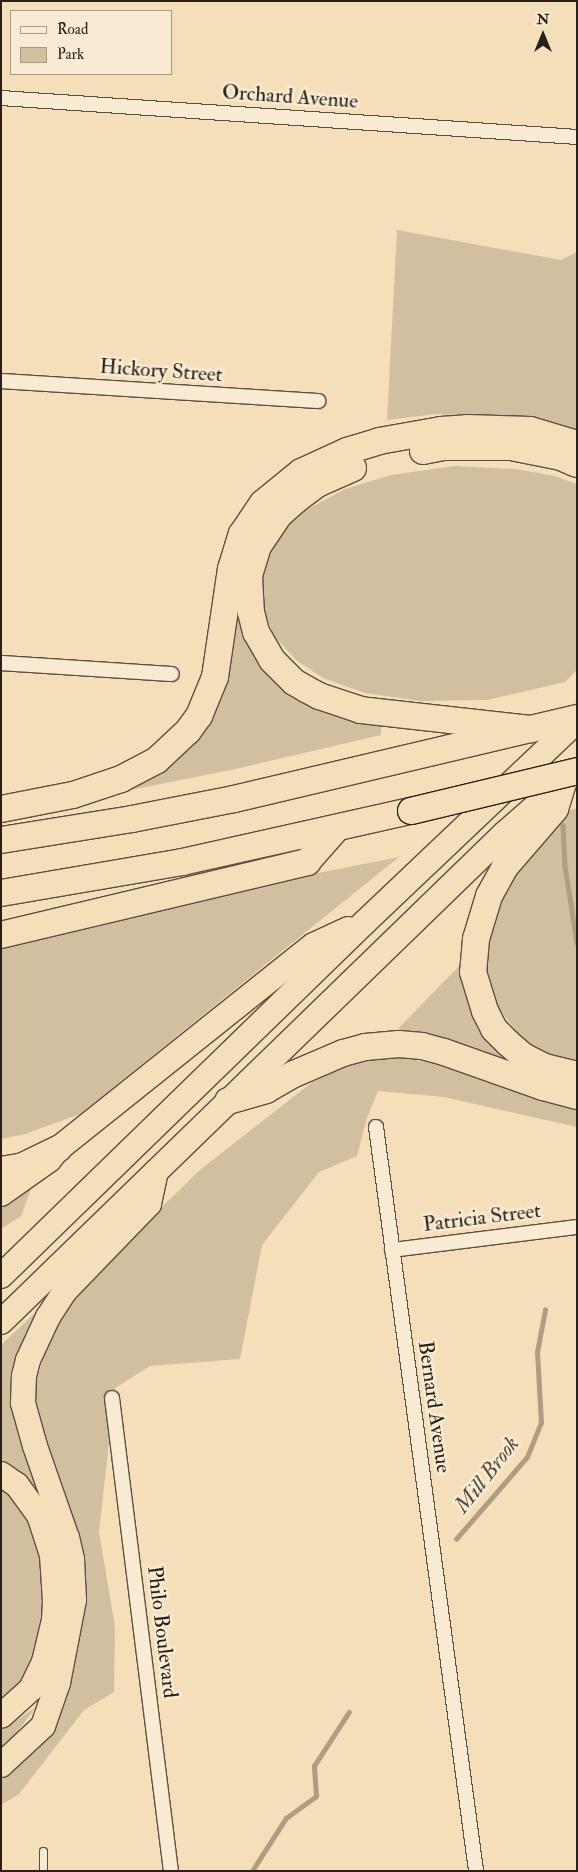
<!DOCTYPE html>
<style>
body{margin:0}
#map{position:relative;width:578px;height:1872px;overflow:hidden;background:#f5dfbb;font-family:"IM FELL Double Pica",serif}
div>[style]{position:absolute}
.green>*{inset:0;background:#d2bf9f}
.stream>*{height:4.5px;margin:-2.25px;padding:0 2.25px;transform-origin:2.25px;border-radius:2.25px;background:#b09e83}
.roads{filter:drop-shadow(1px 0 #5c5040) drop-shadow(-1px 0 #5c5040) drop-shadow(0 1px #5c5040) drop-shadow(0 -1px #5c5040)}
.service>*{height:7px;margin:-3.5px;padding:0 3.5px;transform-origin:3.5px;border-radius:3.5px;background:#f8ead3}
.minor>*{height:14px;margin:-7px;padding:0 7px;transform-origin:7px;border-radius:7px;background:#f8ead3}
.trunk>*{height:24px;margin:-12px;padding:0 12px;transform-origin:12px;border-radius:12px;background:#f5dfbb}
.motorway>*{height:26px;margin:-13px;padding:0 13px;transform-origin:13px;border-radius:13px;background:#f5dfbb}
.bridges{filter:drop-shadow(1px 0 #292117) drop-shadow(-1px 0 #292117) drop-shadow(0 1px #292117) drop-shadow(0 -1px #292117)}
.motorway-bridge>*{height:26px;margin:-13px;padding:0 13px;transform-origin:13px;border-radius:13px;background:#f5dfbb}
span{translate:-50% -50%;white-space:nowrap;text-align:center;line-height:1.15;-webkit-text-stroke:5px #f8ead3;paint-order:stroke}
.street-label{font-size:21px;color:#292117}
.water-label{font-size:22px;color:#584d3d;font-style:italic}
.frame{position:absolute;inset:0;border:2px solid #292117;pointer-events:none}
.legend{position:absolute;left:10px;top:10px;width:162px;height:65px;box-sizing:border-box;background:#f8ead3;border:1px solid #a59a88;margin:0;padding:6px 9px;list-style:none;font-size:15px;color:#292117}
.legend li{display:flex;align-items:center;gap:10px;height:25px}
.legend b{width:25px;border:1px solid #a59a88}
.north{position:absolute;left:518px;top:10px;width:50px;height:50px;-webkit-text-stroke:4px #f8ead3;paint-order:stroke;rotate:0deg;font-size:14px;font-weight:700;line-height:20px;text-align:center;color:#292117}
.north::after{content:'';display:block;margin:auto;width:18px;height:22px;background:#292117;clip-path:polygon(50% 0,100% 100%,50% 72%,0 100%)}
</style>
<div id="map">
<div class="green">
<i style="clip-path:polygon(397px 230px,561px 260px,577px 252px,577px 429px,543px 420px,483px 416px,436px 414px,387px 420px)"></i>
<i style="clip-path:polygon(454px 466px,516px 469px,555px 476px,577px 484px,577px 670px,565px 682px,487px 700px,421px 701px,365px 693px,323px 678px,296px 660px,274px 636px,266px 616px,262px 595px,263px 572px,269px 549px,286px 526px,308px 509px,345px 489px,391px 475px)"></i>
<i style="clip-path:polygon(236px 594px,256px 653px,359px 718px,381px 725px,381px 735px,231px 770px,86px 799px,165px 766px)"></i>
<i style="clip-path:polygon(577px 808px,577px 1065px,527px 1045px,496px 1005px,484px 969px,497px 899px,542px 834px,570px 810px)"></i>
<i style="clip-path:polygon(399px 857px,80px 1114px,25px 1134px,1px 1139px,1px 943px,51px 926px)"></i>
<i style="clip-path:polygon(461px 964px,469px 1006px,497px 1047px,522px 1067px,395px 1032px)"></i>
<i style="clip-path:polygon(375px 1052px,473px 1071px,577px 1104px,577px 1127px,444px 1097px,378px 1091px,367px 1118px,357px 1156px,319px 1172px,262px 1245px,240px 1359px,150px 1366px,115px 1388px,99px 1532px,115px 1627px,114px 1692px,84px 1710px,19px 1794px,1px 1805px,1px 1777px,51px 1733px,78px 1649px,85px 1573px,59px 1478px,31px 1397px,49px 1340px,72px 1294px,200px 1170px,311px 1083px)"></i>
<i style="clip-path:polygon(33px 1184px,21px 1216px,1px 1229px,1px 1206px)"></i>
<i style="clip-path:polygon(40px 1308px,21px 1356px,46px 1504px,1px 1465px,1px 1345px)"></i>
<i style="clip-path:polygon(1px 1486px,13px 1496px,33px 1523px,42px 1557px,45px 1627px,35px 1662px,19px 1690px,1px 1704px)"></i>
<i style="clip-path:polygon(36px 1707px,5px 1748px,1px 1750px,1px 1731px)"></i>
</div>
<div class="stream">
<i style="left:563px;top:825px;width:41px;rotate:87.2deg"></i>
<i style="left:565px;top:866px;width:78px;rotate:81.1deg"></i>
<i style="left:456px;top:1539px;width:108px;rotate:-49.1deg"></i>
<i style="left:527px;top:1457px;width:37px;rotate:-68deg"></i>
<i style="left:541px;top:1423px;width:71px;rotate:-93.2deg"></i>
<i style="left:537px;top:1352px;width:43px;rotate:-79.2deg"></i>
<i style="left:252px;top:1871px;width:63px;rotate:-57.3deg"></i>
<i style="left:286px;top:1818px;width:37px;rotate:-36deg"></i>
<i style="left:316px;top:1796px;width:30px;rotate:-94deg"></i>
<i style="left:314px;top:1766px;width:64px;rotate:-57.1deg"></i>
</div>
<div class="roads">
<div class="service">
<i style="left:43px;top:1851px;width:20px;rotate:90deg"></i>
</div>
<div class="minor">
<i style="left:1px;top:98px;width:577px;rotate:3.87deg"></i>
<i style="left:1px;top:381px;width:318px;rotate:3.6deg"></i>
<i style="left:1px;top:663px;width:171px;rotate:3.7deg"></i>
<i style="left:376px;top:1127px;width:751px;rotate:82.34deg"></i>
<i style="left:392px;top:1250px;width:186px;rotate:-7.1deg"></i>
<i style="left:112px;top:1398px;width:477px;rotate:82.9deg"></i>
</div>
<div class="trunk">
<i style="left:1px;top:1194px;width:59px;rotate:-35.3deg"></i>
<i style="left:49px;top:1160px;width:14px;rotate:-51deg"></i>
<i style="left:58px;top:1149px;width:327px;rotate:-38.6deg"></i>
<i style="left:314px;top:945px;width:38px;rotate:-25deg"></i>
<i style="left:1px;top:1276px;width:508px;rotate:-44.2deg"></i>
<i style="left:365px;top:922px;width:292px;rotate:-43.5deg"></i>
<i style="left:1px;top:1322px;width:701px;rotate:-44.13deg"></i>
<i style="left:504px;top:834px;width:85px;rotate:-41.2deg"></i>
<i style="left:1px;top:1474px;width:19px;rotate:35deg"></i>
<i style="left:17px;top:1485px;width:37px;rotate:54deg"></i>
<i style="left:39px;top:1515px;width:42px;rotate:72deg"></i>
<i style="left:52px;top:1555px;width:46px;rotate:86.3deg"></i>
<i style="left:55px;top:1601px;width:19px;rotate:93deg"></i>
<i style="left:54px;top:1620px;width:43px;rotate:103.4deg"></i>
<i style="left:44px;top:1662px;width:30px;rotate:116deg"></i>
<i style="left:31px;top:1689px;width:40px;rotate:138deg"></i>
<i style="left:1px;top:1765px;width:57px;rotate:-42.9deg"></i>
<i style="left:43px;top:1726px;width:46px;rotate:-70.8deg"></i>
<i style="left:58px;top:1683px;width:85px;rotate:-79.1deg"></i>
<i style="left:74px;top:1600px;width:41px;rotate:-92.8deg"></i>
<i style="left:72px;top:1559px;width:22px;rotate:-103deg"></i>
<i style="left:67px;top:1538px;width:97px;rotate:-109.2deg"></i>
<i style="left:35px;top:1446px;width:45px;rotate:-105.6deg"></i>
<i style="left:23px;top:1403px;width:27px;rotate:-88deg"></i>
<i style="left:24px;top:1376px;width:16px;rotate:-76deg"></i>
<i style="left:28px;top:1360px;width:47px;rotate:-65.1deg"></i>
<i style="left:48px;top:1317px;width:31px;rotate:-57deg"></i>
<i style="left:65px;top:1291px;width:121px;rotate:-46deg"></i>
<i style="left:149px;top:1204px;width:33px;rotate:-78deg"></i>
</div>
<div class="motorway">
<i style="left:423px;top:451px;width:21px;rotate:-11deg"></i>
<i style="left:444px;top:447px;width:67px"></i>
<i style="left:511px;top:447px;width:51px;rotate:11.3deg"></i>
<i style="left:561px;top:457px;width:17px;rotate:24deg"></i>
<i style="left:353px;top:468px;width:39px;rotate:156deg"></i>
<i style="left:317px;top:484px;width:26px;rotate:143deg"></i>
<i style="left:296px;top:500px;width:23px;rotate:139deg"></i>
<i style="left:279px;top:515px;width:37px;rotate:124deg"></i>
<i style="left:258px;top:546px;width:31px;rotate:107deg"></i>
<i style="left:249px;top:576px;width:36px;rotate:87deg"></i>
<i style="left:251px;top:612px;width:21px;rotate:76deg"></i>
<i style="left:256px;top:632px;width:32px;rotate:60deg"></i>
<i style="left:272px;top:660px;width:31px;rotate:45deg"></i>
<i style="left:294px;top:682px;width:14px;rotate:30deg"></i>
<i style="left:306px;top:689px;width:15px;rotate:28deg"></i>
<i style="left:319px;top:696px;width:44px;rotate:18.4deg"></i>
<i style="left:361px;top:710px;width:171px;rotate:6.4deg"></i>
<i style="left:563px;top:783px;width:27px;rotate:107deg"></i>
<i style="left:555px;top:809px;width:77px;rotate:130.8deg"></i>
<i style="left:505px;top:867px;width:33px;rotate:119deg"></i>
<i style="left:489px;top:896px;width:45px;rotate:106.8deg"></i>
<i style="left:476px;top:939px;width:33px;rotate:95deg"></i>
<i style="left:473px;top:972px;width:41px;rotate:72.9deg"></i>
<i style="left:485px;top:1011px;width:20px;rotate:63deg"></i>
<i style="left:494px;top:1029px;width:20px;rotate:45deg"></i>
<i style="left:508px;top:1043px;width:20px;rotate:41deg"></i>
<i style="left:523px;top:1056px;width:25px;rotate:27deg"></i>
<i style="left:545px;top:1067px;width:33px;rotate:14deg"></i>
<i style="left:1px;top:809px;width:73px;rotate:-11deg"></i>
<i style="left:73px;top:795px;width:51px;rotate:-18.4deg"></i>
<i style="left:121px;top:779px;width:41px;rotate:-27.8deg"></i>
<i style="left:157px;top:760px;width:42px;rotate:-43.1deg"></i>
<i style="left:188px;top:731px;width:19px;rotate:-54deg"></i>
<i style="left:199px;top:716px;width:42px;rotate:-67.7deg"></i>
<i style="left:215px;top:677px;width:109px;rotate:-81.6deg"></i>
<i style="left:231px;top:569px;width:37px;rotate:-73deg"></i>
<i style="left:242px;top:534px;width:37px;rotate:-56deg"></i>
<i style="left:263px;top:503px;width:49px;rotate:-39.2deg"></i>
<i style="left:301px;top:472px;width:51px;rotate:-24.5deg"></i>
<i style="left:347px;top:451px;width:34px;rotate:-17deg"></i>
<i style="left:379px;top:441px;width:63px;rotate:-10.1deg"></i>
<i style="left:441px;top:430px;width:26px;rotate:-4deg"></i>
<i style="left:467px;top:428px;width:63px;rotate:1.8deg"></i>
<i style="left:530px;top:430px;width:49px;rotate:16.6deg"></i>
<i style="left:1px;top:840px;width:133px;rotate:-9.1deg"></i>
<i style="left:132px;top:819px;width:104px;rotate:-11.1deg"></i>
<i style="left:234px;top:799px;width:352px;rotate:-13.3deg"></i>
<i style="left:1px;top:893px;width:184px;rotate:-9.7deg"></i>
<i style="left:182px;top:862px;width:235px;rotate:-12.6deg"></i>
<i style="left:1px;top:935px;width:315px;rotate:-13.4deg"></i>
<i style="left:307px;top:862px;width:45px;rotate:-48.6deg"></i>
<i style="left:228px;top:1101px;width:40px;rotate:-16deg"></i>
<i style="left:266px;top:1090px;width:32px;rotate:-30deg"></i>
<i style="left:294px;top:1074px;width:53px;rotate:-23.2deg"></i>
<i style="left:343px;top:1053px;width:23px;rotate:-15deg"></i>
<i style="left:365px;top:1047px;width:34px;rotate:-5deg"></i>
<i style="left:399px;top:1044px;width:23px;rotate:5deg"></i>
<i style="left:422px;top:1046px;width:23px;rotate:15deg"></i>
<i style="left:444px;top:1052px;width:105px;rotate:19.5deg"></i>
<i style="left:543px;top:1087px;width:35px;rotate:15deg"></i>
<i style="left:1px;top:1170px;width:22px;rotate:-10deg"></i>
<i style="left:23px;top:1166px;width:39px;rotate:-26deg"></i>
</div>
</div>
<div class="bridges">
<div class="motorway-bridge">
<i style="left:411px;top:811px;width:171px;rotate:-13.5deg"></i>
</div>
</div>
<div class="street-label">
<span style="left:290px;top:97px;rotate:4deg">Orchard Avenue</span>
<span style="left:161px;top:371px;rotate:4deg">Hickory Street</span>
<span style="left:482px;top:1218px;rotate:-7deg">Patricia Street</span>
<span style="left:434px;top:1407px;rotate:82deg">Bernard Avenue</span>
<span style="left:162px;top:1632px;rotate:83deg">Philo Boulevard</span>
</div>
<div class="water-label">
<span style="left:487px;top:1475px;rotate:-52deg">Mill Brook</span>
</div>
<div class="frame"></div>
<ul class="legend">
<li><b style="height:6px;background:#f8ead3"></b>Road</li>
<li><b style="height:14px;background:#d2bf9f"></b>Park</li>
</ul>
<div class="north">N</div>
</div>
